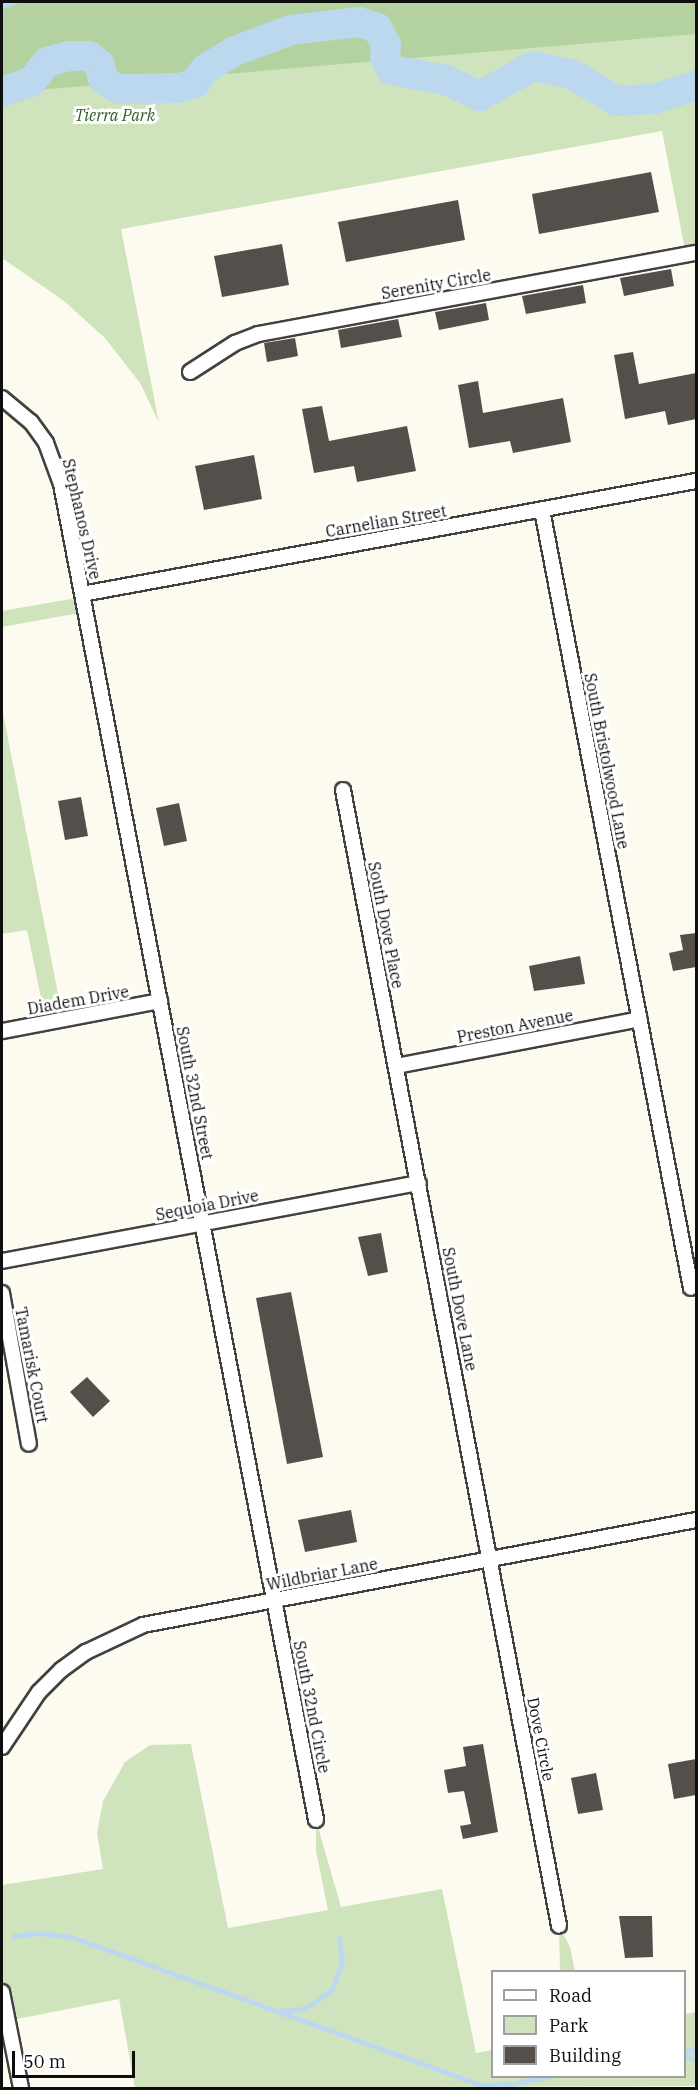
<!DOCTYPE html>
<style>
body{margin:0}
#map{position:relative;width:698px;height:2090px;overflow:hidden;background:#fdfbf0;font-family:"IBM Plex Serif",serif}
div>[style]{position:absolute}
.green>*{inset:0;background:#cfe4bd}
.forest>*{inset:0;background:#b3d29f}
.stream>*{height:5px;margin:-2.5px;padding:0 2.5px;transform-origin:2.5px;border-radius:2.5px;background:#bbd8ee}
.river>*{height:30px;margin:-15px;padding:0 15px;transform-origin:15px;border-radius:15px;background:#bbd8ee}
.building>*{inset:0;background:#554f4b}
.roads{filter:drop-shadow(2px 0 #414141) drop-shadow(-2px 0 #414141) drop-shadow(0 2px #414141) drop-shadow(0 -2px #414141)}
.street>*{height:14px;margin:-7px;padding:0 7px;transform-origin:7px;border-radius:7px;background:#fff}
span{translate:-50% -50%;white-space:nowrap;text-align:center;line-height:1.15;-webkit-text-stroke:6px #fff;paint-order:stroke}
.park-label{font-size:16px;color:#2e5d26;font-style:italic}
.street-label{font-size:16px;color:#0e0e0e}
.frame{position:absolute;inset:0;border:3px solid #0e0e0e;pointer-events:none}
.legend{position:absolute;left:491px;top:1970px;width:195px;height:108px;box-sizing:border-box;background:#fff;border:2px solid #9f9f9f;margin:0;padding:8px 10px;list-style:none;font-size:18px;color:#0e0e0e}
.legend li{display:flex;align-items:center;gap:12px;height:30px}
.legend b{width:30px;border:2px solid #9f9f9f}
.scale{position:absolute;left:12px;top:2051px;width:123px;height:27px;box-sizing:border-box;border:3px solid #0e0e0e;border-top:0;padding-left:8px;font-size:18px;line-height:21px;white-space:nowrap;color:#0e0e0e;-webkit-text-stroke:4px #fff;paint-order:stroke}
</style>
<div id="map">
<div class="green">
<i style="clip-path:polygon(2px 2px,696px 2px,696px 253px,686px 255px,662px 131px,121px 229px,159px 423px,140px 383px,105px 338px,64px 301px,2px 258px)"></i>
<i style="clip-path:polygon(82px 597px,85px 612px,2px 627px,2px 611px)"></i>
<i style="clip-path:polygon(2px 708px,63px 1019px,46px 1022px,27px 930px,2px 934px)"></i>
<i style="clip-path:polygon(191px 1744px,228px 1928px,328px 1910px,316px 1851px,316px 1820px,341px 1907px,442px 1889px,476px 2053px,492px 2050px,492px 2076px,684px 2076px,685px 2014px,696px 2012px,696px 2086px,135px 2088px,119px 1999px,7px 2021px,2px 1992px,2px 1885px,103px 1869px,97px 1833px,103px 1801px,125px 1762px,150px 1745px)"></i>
<i style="clip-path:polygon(559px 1926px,570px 1947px,575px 1971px,560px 1971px)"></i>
</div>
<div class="forest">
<i style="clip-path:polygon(2px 2px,696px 2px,696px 34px,2px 93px)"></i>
</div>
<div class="stream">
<i style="left:2px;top:6px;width:13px;rotate:-18deg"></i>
<i style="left:14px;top:1936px;width:26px;rotate:-7deg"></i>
<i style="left:40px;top:1933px;width:32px;rotate:7deg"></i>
<i style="left:72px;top:1937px;width:434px;rotate:19.9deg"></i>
<i style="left:480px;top:2085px;width:32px;rotate:-2deg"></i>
<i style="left:512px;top:2084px;width:41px;rotate:-11.3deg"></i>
<i style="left:278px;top:2011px;width:27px;rotate:-4deg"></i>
<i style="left:305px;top:2009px;width:33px;rotate:-35deg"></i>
<i style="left:332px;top:1990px;width:31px;rotate:-71deg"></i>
<i style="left:342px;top:1961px;width:24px;rotate:-97deg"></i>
<i style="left:684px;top:2051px;width:12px;rotate:-9deg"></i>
<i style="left:684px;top:2055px;width:13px;rotate:23deg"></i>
</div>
<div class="river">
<i style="left:2px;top:92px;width:31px;rotate:-19deg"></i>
<i style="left:31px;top:82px;width:26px;rotate:-51deg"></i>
<i style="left:47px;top:62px;width:23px;rotate:-15deg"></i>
<i style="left:69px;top:56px;width:20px"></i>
<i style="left:89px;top:56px;width:14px;rotate:39deg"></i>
<i style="left:100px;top:65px;width:14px;rotate:78deg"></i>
<i style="left:103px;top:79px;width:18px;rotate:34deg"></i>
<i style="left:118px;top:89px;width:61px;rotate:-0.9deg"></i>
<i style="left:179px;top:88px;width:17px;rotate:-17deg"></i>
<i style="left:195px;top:83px;width:17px;rotate:-54deg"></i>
<i style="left:205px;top:69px;width:35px;rotate:-31deg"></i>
<i style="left:235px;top:51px;width:60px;rotate:-20.6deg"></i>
<i style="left:291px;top:30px;width:68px;rotate:-6.7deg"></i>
<i style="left:359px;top:22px;width:19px;rotate:18deg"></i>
<i style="left:377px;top:28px;width:18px;rotate:61deg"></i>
<i style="left:386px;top:44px;width:14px;rotate:94deg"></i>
<i style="left:385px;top:58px;width:13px;rotate:63deg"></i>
<i style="left:391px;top:70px;width:56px;rotate:10.3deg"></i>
<i style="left:446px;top:80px;width:38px;rotate:25deg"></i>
<i style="left:480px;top:96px;width:61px;rotate:-29.5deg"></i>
<i style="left:533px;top:66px;width:40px;rotate:12deg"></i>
<i style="left:572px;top:74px;width:52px;rotate:31deg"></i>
<i style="left:617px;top:101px;width:37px;rotate:-3deg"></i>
<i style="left:654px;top:99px;width:44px;rotate:-18.4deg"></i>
</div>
<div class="building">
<i style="clip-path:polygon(651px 172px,659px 212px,539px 234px,532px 194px)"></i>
<i style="clip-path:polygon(458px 200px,465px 240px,346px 262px,338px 222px)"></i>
<i style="clip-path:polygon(282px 244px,289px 285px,222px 297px,214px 256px)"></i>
<i style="clip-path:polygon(671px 269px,674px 286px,624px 296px,620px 278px)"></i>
<i style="clip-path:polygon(583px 285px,586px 303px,526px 314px,522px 296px)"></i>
<i style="clip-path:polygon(486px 303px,489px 320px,439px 330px,435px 312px)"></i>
<i style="clip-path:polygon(398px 319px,402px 337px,341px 348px,338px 330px)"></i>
<i style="clip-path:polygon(295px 338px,298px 356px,267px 362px,264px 343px)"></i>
<i style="clip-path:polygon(633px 352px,639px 384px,696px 373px,696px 419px,668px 425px,665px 411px,625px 419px,614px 355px)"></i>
<i style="clip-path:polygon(478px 381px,483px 413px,563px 398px,571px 442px,513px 453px,510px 441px,469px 448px,458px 385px)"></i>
<i style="clip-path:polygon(322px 406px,329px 441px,407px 426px,416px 471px,357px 482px,354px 466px,314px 473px,302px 409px)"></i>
<i style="clip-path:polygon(254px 455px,262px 499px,204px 510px,195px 466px)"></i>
<i style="clip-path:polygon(81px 797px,88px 836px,65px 840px,58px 801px)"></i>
<i style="clip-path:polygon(179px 803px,187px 841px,164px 846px,156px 808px)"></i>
<i style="clip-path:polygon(696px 933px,696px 967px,673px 971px,669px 953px,683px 950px,680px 935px)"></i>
<i style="clip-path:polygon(580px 956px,585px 984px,534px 991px,529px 966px)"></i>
<i style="clip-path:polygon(381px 1233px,388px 1272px,368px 1276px,358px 1237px)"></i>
<i style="clip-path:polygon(291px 1292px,323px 1457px,287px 1464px,256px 1298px)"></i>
<i style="clip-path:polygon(87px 1377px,110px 1401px,93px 1417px,70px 1392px)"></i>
<i style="clip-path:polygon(351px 1510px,357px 1542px,305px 1552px,298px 1520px)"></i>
<i style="clip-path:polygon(483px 1744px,498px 1832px,463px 1839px,460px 1826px,471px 1824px,464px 1791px,448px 1793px,444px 1770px,466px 1766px,463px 1747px)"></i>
<i style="clip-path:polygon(696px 1759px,696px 1795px,674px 1799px,668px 1764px)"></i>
<i style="clip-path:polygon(596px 1773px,603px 1810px,578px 1814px,571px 1778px)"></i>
<i style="clip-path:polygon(619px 1916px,652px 1916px,653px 1957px,625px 1958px)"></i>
</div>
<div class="roads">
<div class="street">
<i style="left:190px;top:372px;width:54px;rotate:-32.8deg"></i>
<i style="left:235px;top:343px;width:25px;rotate:-21deg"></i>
<i style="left:258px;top:334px;width:445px;rotate:-10.5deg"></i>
<i style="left:2px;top:398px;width:38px;rotate:40deg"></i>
<i style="left:31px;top:422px;width:26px;rotate:54deg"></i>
<i style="left:46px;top:443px;width:44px;rotate:69.9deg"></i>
<i style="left:61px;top:484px;width:1360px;rotate:79.19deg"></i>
<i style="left:542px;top:510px;width:792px;rotate:79.16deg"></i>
<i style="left:82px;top:594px;width:624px;rotate:-10.43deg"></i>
<i style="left:343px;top:790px;width:1156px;rotate:79.23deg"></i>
<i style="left:2px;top:1031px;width:161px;rotate:-10.8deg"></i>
<i style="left:396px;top:1066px;width:248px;rotate:-10.9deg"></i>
<i style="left:2px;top:1261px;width:424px;rotate:-10.6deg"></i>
<i style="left:2px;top:1293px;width:153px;rotate:79.9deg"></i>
<i style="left:2px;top:1747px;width:66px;rotate:-56.1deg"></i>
<i style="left:39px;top:1692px;width:31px;rotate:-45deg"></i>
<i style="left:61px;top:1670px;width:31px;rotate:-36deg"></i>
<i style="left:86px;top:1652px;width:63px;rotate:-25.3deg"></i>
<i style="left:143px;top:1625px;width:563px;rotate:-10.75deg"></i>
<i style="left:2px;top:1992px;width:98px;rotate:78.8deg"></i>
</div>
</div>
<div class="park-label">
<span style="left:115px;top:115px">Tierra Park</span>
</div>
<div class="street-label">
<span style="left:436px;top:284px;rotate:-10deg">Serenity Circle</span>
<span style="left:82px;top:519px;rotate:77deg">Stephanos Drive</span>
<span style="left:386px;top:521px;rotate:-10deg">Carnelian Street</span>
<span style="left:607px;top:761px;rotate:79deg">South Bristolwood Lane</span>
<span style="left:386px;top:925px;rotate:79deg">South Dove Place</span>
<span style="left:78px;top:1000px;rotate:-10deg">Diadem Drive</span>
<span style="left:515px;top:1026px;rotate:-11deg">Preston Avenue</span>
<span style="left:195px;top:1093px;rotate:79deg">South 32nd Street</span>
<span style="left:207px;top:1205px;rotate:-11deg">Sequoia Drive</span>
<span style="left:460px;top:1309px;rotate:79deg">South Dove Lane</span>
<span style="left:32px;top:1365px;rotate:79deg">Tamarisk Court</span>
<span style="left:322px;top:1574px;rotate:-11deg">Wildbriar Lane</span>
<span style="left:312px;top:1707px;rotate:79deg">South 32nd Circle</span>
<span style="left:541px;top:1739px;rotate:79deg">Dove Circle</span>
</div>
<div class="frame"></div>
<ul class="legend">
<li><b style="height:8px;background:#fff"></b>Road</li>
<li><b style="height:16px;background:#cfe4bd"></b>Park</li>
<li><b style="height:16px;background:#554f4b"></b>Building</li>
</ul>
<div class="scale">50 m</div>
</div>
